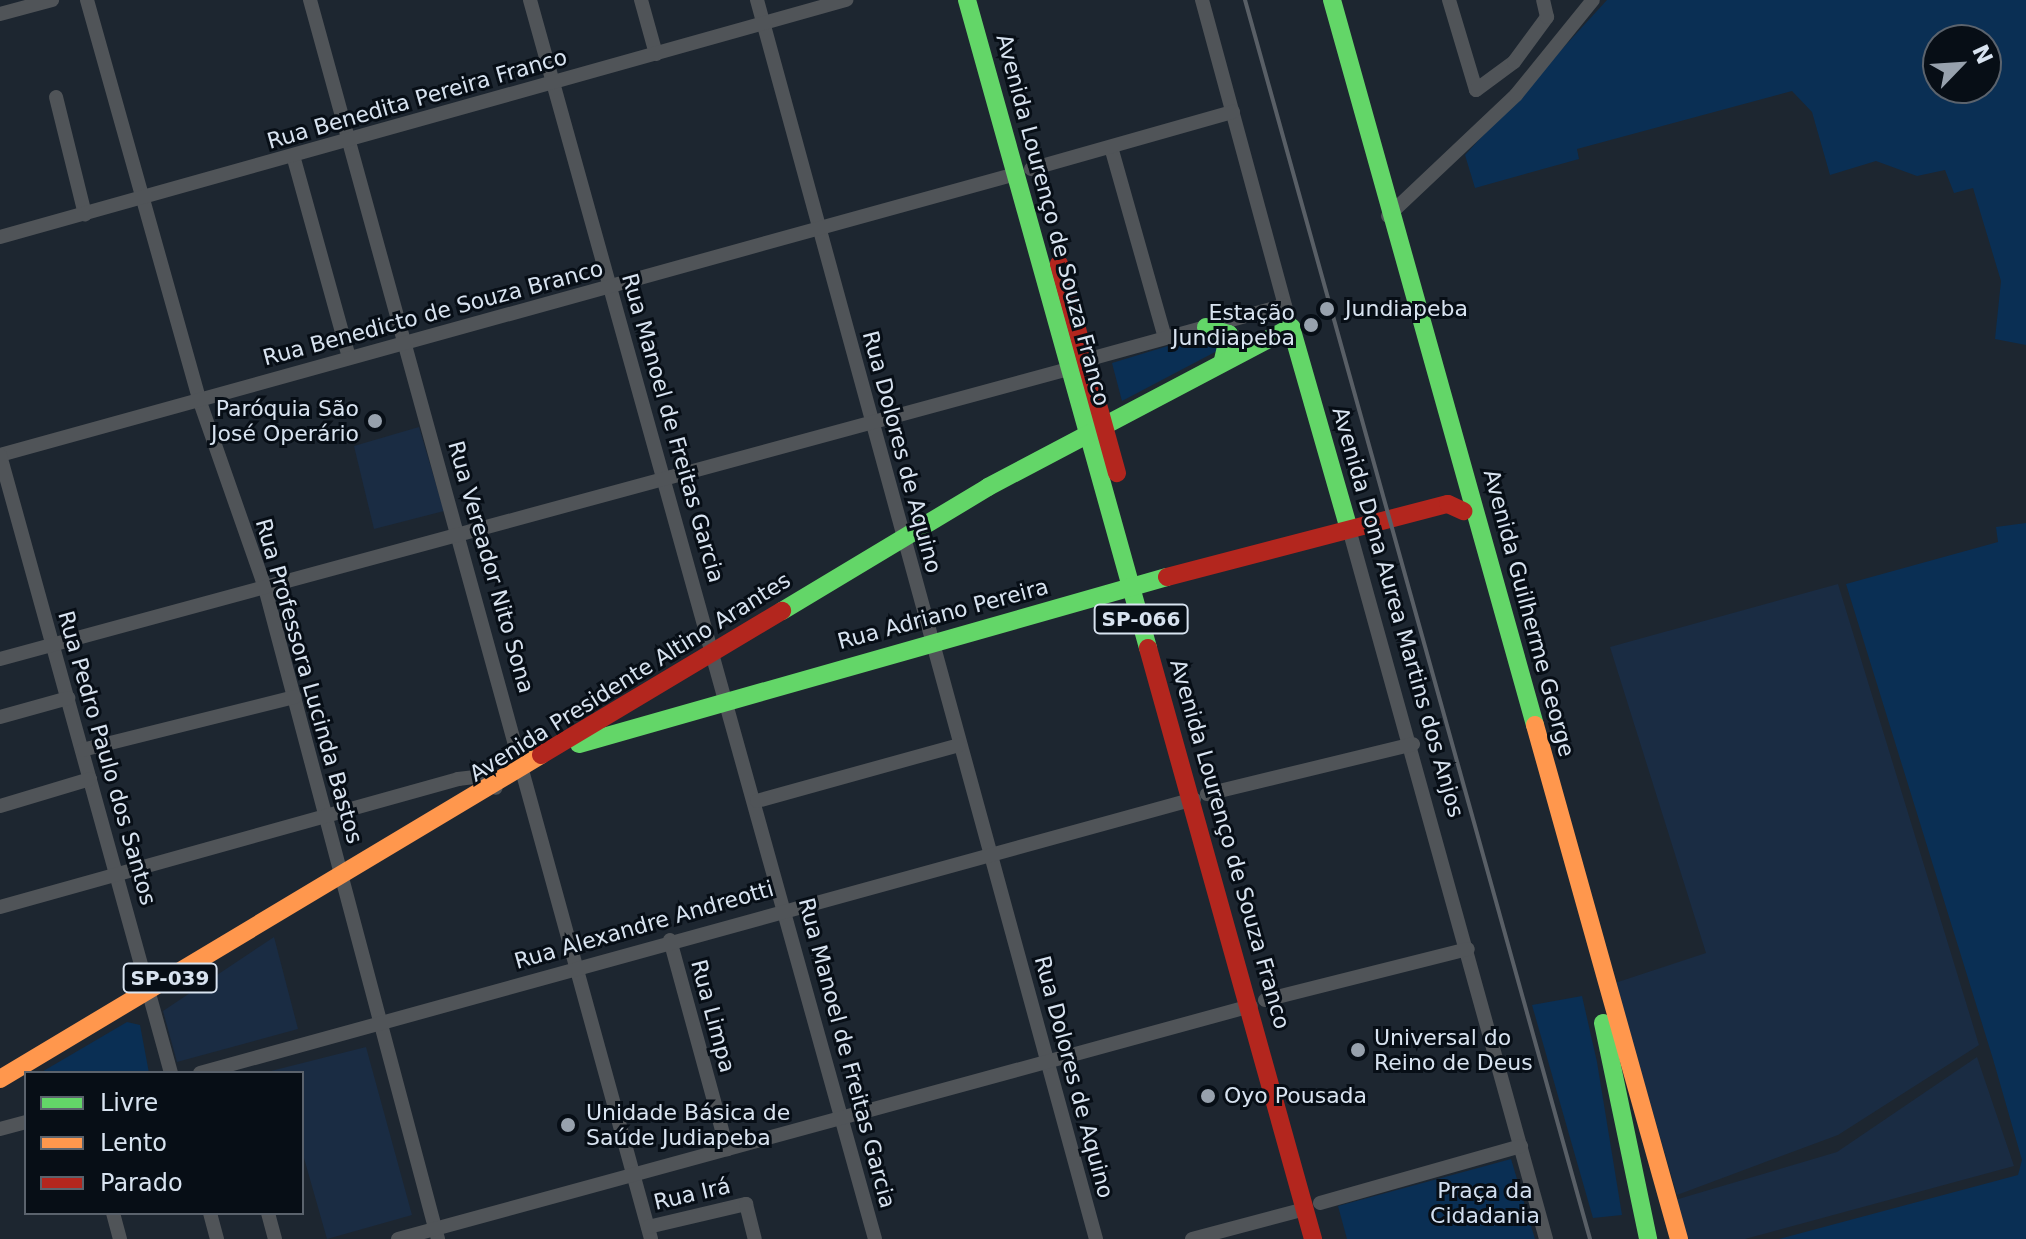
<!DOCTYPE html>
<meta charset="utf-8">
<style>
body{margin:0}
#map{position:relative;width:2026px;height:1239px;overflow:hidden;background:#1d2630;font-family:"DejaVu Sans",sans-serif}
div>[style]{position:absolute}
.built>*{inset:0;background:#1a2c43}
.green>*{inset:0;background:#0a2f54}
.street>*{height:14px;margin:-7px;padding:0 7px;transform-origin:7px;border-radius:7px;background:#505458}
.fast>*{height:18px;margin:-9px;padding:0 9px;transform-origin:9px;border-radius:9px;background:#63d668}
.slow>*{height:18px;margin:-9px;padding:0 9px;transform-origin:9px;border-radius:9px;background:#ff974d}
.jam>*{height:18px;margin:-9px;padding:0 9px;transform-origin:9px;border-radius:9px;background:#b3261e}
.rail>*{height:4px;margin:-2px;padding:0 2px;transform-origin:2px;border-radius:2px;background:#595f66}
.dots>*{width:22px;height:22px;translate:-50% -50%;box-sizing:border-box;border:4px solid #070e16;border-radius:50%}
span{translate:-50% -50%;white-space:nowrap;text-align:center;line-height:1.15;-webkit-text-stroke:6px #070e16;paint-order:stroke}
.shield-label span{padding:2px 6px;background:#070e16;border:2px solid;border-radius:6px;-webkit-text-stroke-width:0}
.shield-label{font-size:20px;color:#d8e3f0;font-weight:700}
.street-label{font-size:22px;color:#d8e3f0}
.poi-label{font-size:22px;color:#d8e3f0}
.left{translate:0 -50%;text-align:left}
.right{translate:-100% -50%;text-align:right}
.park-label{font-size:22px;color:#d2dff0}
.legend{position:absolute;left:24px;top:1071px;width:280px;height:144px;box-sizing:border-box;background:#070e16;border:2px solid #5b636d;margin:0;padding:10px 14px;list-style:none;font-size:24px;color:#d8e3f0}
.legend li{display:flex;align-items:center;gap:16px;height:40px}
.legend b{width:40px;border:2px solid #5b636d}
.north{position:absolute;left:1922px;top:24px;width:80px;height:80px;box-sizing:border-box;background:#070e16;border:2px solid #5b636d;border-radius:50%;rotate:65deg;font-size:22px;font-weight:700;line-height:32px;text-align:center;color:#d8e3f0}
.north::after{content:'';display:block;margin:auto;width:28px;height:36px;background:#97a1ad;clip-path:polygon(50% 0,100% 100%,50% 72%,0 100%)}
</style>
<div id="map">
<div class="built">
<i style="clip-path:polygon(419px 427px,444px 511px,374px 529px,354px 446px)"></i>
<i style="clip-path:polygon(1838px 584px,1979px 1045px,1838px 1135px,1677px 1195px,1615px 983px,1706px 953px,1610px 647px)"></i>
<i style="clip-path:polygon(274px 937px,298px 1029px,177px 1062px,163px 1011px)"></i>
<i style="clip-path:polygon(366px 1047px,412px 1215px,327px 1239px,302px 1151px,302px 1073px,263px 1073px)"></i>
<i style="clip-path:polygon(1977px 1057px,2014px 1166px,1745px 1239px,1688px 1239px,1675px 1200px,1837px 1152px)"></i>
</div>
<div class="green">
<i style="clip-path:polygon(evenodd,1607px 0,2026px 0,2026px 345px,1995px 339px,2001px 281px,1973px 188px,1954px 193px,1945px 170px,1917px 176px,1876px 161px,1830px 175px,1812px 112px,1792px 91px,1577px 149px,1579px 159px,1475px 188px,1465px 155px,1607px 0,1986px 40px,1986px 88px,1938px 88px,1938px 40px,1986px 40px)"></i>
<i style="clip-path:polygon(1204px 335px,1220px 336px,1217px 351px,1122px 401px,1112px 363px)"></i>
<i style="clip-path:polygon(2026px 523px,2026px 1239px,1779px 1239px,2018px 1175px,2022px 1160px,1993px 1059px,1846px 584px,1998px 542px,1996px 527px)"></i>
<i style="clip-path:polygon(1582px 996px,1597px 1062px,1622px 1215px,1593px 1218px,1532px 1005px)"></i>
<i style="clip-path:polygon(127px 1022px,140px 1025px,149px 1073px,40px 1073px)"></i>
<i style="clip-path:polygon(1511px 1159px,1535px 1239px,1347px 1239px,1338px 1206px)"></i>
</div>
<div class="street">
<i style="left:87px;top:0;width:418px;rotate:74.3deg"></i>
<i style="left:200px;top:402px;width:197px;rotate:70.7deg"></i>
<i style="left:265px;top:588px;width:674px;rotate:75.12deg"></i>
<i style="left:310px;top:0;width:1285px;rotate:74.61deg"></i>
<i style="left:530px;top:0;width:1286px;rotate:74.44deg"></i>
<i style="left:641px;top:0;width:56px;rotate:74.5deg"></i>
<i style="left:757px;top:0;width:1285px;rotate:74.7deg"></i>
<i style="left:1202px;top:0;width:339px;rotate:74.8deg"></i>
<i style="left:1449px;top:0;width:94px;rotate:73.3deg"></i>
<i style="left:1476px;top:90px;width:47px;rotate:-36.4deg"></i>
<i style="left:1514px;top:62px;width:56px;rotate:-53.7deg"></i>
<i style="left:1547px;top:17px;width:17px;rotate:-103deg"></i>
<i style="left:0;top:14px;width:54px;rotate:-15.1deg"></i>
<i style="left:56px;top:97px;width:121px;rotate:76.1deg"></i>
<i style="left:1111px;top:147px;width:198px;rotate:74.2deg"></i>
<i style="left:294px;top:159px;width:205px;rotate:74.5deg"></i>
<i style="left:1031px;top:169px;width:210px;rotate:-15.8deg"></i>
<i style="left:1388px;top:216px;width:176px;rotate:-43.4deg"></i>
<i style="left:1516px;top:95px;width:122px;rotate:-51deg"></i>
<i style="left:0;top:237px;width:879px;rotate:-15.65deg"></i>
<i style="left:1086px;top:360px;width:206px;rotate:-15.4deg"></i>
<i style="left:0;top:455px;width:1053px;rotate:-15.47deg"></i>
<i style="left:0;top:455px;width:641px;rotate:74.53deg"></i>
<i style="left:1349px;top:529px;width:737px;rotate:74.49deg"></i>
<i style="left:0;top:659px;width:1108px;rotate:-15.18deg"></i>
<i style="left:0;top:717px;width:71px;rotate:-15.6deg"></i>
<i style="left:82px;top:750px;width:219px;rotate:-14deg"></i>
<i style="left:1207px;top:794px;width:212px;rotate:-13.6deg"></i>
<i style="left:757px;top:801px;width:210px;rotate:-15.5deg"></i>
<i style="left:0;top:806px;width:94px;rotate:-16.7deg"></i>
<i style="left:0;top:907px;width:476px;rotate:-15.6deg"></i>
<i style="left:458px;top:779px;width:24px;rotate:-7deg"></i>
<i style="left:482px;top:776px;width:18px;rotate:41deg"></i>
<i style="left:670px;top:940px;width:217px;rotate:74.7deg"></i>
<i style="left:1265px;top:1000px;width:209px;rotate:-14.1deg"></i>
<i style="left:200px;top:1073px;width:1031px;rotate:-15.41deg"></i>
<i style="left:0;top:1129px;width:27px;rotate:-15deg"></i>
<i style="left:1320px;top:1203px;width:209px;rotate:-15.8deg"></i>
<i style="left:113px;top:1213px;width:27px;rotate:75deg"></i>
<i style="left:210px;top:1213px;width:27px;rotate:75deg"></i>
<i style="left:268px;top:1213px;width:27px;rotate:75deg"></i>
<i style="left:648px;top:1227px;width:101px;rotate:-13.2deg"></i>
<i style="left:746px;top:1204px;width:36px;rotate:76deg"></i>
<i style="left:398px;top:1239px;width:884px;rotate:-15.28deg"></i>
<i style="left:1192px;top:1239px;width:117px;rotate:-14.9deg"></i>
</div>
<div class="fast">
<i style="left:967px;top:0;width:673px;rotate:74.39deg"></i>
<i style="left:1332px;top:0;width:753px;rotate:74.36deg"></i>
<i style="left:1206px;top:327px;width:24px;rotate:17deg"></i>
<i style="left:1229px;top:334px;width:27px;rotate:103deg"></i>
<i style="left:782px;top:611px;width:240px;rotate:-31deg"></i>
<i style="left:988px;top:487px;width:343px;rotate:-27.8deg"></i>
<i style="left:1291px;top:327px;width:210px;rotate:74deg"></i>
<i style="left:579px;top:744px;width:611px;rotate:-15.86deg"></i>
<i style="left:1603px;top:1023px;width:221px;rotate:78.2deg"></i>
</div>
<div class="slow">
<i style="left:1535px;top:725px;width:534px;rotate:74.35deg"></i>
<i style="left:0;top:1079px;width:631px;rotate:-30.92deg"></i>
</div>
<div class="jam">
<i style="left:1059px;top:264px;width:217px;rotate:74.5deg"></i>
<i style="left:1167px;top:577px;width:290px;rotate:-14.6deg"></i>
<i style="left:1448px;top:504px;width:17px;rotate:25deg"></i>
<i style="left:1148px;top:648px;width:614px;rotate:74.4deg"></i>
<i style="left:541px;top:755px;width:281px;rotate:-30.9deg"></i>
</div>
<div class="rail">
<i style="left:1245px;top:0;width:1286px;rotate:74.44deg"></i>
</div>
<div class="dots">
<i style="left:1327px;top:309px;background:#97a1ad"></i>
<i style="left:1311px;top:325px;background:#97a1ad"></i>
<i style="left:375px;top:421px;background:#97a1ad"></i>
<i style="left:1358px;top:1050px;background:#97a1ad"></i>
<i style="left:1208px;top:1096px;background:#97a1ad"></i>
<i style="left:568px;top:1125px;background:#97a1ad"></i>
</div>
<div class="shield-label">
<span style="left:1141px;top:619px">SP-066</span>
<span style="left:170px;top:978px">SP-039</span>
</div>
<div class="street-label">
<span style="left:417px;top:99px;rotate:-16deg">Rua Benedita Pereira Franco</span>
<span style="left:1053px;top:220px;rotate:75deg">Avenida Lourenço de Souza Franco</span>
<span style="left:433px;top:313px;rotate:-15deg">Rua Benedicto de Souza Branco</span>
<span style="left:673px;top:428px;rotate:74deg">Rua Manoel de Freitas Garcia</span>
<span style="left:902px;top:452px;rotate:75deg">Rua Dolores de Aquino</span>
<span style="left:491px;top:567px;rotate:74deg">Rua Vereador Nito Sona</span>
<span style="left:1398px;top:612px;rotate:74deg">Avenida Dona Aurea Martins dos Anjos</span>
<span style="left:1529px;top:613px;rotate:75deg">Avenida Guilherme George</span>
<span style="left:943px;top:614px;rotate:-15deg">Rua Adriano Pereira</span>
<span style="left:630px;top:677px;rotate:-32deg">Avenida Presidente Altino Arantes</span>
<span style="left:309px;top:681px;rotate:74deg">Rua Professora Lucinda Bastos</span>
<span style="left:107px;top:758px;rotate:74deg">Rua Pedro Paulo dos Santos</span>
<span style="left:1230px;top:844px;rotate:74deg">Avenida Lourenço de Souza Franco</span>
<span style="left:644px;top:925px;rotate:-16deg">Rua Alexandre Andreotti</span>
<span style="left:713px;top:1016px;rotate:75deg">Rua Limpa</span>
<span style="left:847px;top:1053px;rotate:75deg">Rua Manoel de Freitas Garcia</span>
<span style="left:1074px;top:1077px;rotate:75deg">Rua Dolores de Aquino</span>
<span style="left:692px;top:1194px;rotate:-13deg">Rua Irá</span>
</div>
<div class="poi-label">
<span class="left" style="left:1345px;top:309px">Jundiapeba</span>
<span class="right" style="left:1295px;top:325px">Estação<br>Jundiapeba</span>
<span class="right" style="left:359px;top:421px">Paróquia São<br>José Operário</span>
<span class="left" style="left:1374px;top:1050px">Universal do<br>Reino de Deus</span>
<span class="left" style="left:1224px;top:1096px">Oyo Pousada</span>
<span class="left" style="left:586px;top:1125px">Unidade Básica de<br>Saúde Judiapeba</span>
</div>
<div class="park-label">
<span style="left:1485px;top:1203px">Praça da<br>Cidadania</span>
</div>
<ul class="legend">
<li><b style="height:10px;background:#63d668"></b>Livre</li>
<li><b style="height:10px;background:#ff974d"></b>Lento</li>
<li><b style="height:10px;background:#b3261e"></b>Parado</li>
</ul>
<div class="north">N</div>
</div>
